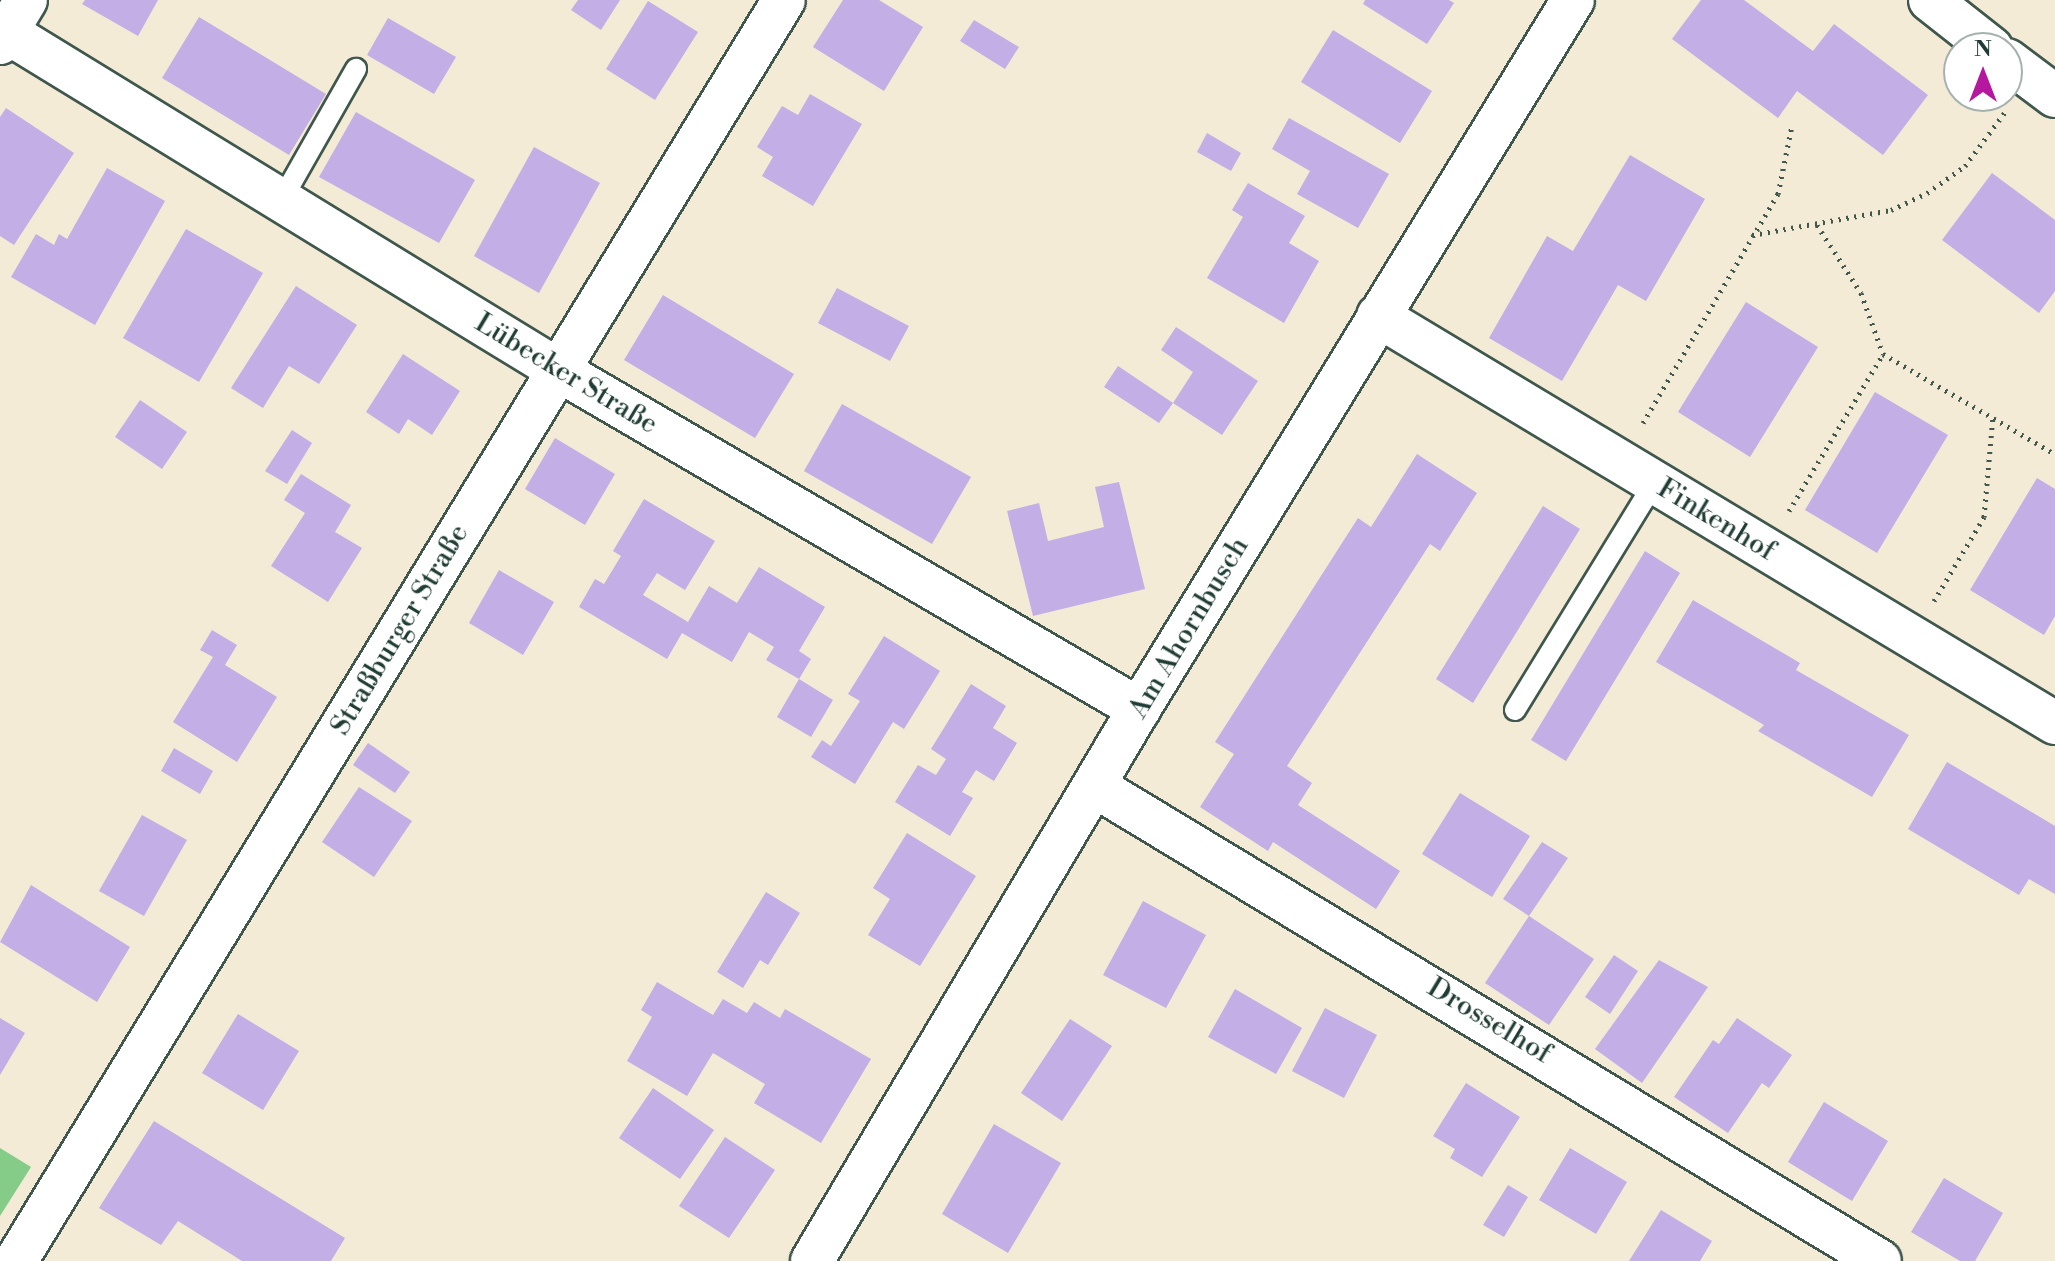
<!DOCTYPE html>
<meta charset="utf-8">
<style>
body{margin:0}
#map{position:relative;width:2055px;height:1261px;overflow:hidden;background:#f3ebd6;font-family:"Libre Bodoni",serif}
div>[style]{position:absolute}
.green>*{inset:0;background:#84cc88}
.building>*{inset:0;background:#c3aee5}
.path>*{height:5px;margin-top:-2.5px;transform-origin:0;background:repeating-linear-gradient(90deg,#3f574c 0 2px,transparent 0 8px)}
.roads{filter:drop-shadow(2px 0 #3f574c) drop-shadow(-2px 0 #3f574c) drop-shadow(0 2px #3f574c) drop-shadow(0 -2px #3f574c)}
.lane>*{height:20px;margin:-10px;padding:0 10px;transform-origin:10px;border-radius:10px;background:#fff}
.street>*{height:42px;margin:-21px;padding:0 21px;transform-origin:21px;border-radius:21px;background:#fff}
span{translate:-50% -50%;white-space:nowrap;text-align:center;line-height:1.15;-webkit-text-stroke:6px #fff;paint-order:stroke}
.street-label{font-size:28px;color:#1f3d34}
.north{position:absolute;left:1943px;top:32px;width:80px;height:80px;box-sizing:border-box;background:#fff;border:2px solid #a5b1ae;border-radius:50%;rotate:0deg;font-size:22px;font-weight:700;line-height:32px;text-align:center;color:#1f3d34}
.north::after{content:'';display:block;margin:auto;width:28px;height:36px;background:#b5179e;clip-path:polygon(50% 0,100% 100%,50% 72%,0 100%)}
</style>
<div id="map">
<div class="green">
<i style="clip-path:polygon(0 1148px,31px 1167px,0 1216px)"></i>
</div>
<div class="building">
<i style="clip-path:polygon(85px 0,158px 0,138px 36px,82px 4px)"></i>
<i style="clip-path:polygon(578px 0,620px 0,601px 30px,571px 10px)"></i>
<i style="clip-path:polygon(843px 0,879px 0,923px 27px,884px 91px,813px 47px)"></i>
<i style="clip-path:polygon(1365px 0,1449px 0,1454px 3px,1427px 44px,1363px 4px)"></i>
<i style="clip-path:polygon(1701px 0,1744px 0,1813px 51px,1834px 24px,1928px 95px,1883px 155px,1797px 91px,1778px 118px,1672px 39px)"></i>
<i style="clip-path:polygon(648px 1px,698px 32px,655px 100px,606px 69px)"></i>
<i style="clip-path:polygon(199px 17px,326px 94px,289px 155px,162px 78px)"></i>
<i style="clip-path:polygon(388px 18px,456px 57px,434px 94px,367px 55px)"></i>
<i style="clip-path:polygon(974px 20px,1019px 47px,1005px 69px,960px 41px)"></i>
<i style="clip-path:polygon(1333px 30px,1432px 91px,1400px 143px,1301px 82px)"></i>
<i style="clip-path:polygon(810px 94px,862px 124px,813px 206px,762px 176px,773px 157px,757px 147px,782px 106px,798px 115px)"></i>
<i style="clip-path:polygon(6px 108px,74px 153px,14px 245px,0 236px,0 117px)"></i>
<i style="clip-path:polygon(356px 112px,475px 180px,439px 243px,319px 177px)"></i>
<i style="clip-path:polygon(1289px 118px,1389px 174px,1358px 228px,1297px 194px,1310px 171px,1272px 149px)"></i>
<i style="clip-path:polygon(1207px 133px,1241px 153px,1231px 171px,1197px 152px)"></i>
<i style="clip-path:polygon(534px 147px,600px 183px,539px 293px,474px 256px)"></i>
<i style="clip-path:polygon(1630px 155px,1705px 199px,1646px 301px,1618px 285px,1562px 381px,1489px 338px,1547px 236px,1573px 251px)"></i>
<i style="clip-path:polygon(107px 168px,165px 201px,95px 325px,11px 277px,36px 234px,54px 245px,59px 234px,67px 239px)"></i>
<i style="clip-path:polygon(1992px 173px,2055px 220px,2055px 291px,2039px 313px,1942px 240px)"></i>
<i style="clip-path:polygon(1248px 183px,1305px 216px,1289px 243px,1319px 261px,1284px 323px,1207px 278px,1243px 217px,1232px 210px)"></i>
<i style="clip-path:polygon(186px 229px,263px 273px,199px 382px,123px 338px)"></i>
<i style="clip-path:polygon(296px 286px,357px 325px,319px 384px,289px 366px,263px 408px,231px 388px)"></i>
<i style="clip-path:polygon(837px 288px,909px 326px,890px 361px,818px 323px)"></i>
<i style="clip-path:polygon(663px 295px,794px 374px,755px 438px,624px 360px)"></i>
<i style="clip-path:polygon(1746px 302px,1818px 347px,1750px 457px,1678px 412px)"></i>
<i style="clip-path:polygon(1176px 327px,1258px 381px,1222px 435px,1173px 403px,1193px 372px,1161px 350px)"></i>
<i style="clip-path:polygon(403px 354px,460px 391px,432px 435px,408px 419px,399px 434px,366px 412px)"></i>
<i style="clip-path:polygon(1118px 366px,1173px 403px,1159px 423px,1104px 387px)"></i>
<i style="clip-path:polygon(1875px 392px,1948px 435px,1877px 553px,1805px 510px)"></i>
<i style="clip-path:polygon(140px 400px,187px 432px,162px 469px,115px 437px)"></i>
<i style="clip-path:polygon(842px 404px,971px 477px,932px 544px,804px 471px)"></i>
<i style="clip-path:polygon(292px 430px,312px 443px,287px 484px,265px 471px)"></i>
<i style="clip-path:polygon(555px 438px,615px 474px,585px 525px,525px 489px)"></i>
<i style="clip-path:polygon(1417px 454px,1477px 493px,1440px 551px,1430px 544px,1287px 766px,1312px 783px,1298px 805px,1400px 871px,1376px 909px,1273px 842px,1268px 851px,1200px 807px,1234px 754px,1215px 742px,1358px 518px,1371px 527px)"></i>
<i style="clip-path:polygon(301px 474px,351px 505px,335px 532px,362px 548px,328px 602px,271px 566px,305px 513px,284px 500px)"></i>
<i style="clip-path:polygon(2037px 478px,2055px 489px,2055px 616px,2044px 635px,1970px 590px)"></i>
<i style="clip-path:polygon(1119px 482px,1145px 589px,1033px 616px,1007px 511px,1039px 503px,1048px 541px,1104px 527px,1095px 487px)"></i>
<i style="clip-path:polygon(644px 499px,715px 541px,685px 590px,657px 573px,643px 595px,688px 622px,709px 586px,737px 603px,759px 567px,825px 607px,799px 651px,811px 659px,799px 679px,766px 660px,774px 647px,749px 632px,732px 662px,682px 633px,667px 659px,579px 607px,595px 579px,604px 584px,621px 556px,613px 551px)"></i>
<i style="clip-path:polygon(1543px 506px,1580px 529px,1473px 703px,1436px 679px)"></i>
<i style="clip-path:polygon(1645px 551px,1680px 573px,1566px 761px,1531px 740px)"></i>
<i style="clip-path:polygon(499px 570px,554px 602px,523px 655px,469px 623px)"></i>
<i style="clip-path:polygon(1693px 600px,1800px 663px,1796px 670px,1909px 735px,1872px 797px,1758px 731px,1764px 725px,1656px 662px)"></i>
<i style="clip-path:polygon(212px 630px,237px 645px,225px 665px,277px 697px,237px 762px,173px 722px,213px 657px,200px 650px)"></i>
<i style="clip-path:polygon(884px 636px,940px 671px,904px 729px,893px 722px,855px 784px,811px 757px,822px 740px,831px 746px,860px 701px,848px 694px)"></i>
<i style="clip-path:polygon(799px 679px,833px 700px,811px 737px,777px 717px)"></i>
<i style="clip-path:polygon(971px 684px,1006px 706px,993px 728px,1017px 743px,994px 781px,976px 770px,962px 792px,973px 798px,950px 836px,895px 802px,918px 765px,936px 775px,946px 759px,931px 749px)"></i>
<i style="clip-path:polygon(368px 743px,410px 772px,395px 793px,353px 765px)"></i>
<i style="clip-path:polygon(174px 748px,213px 771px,200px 794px,161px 771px)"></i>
<i style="clip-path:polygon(1947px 762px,2055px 826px,2055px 894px,2029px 879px,2019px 895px,1908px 829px)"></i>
<i style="clip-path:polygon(359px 787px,412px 821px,374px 877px,322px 842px)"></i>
<i style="clip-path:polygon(1460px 793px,1530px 836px,1492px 897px,1422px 854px)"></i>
<i style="clip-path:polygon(142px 815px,187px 840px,144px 916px,99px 891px)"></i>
<i style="clip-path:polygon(907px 833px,976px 876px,920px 966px,868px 935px,890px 899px,873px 888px)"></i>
<i style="clip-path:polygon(1542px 842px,1568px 858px,1529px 916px,1594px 959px,1549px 1025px,1485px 983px,1529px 916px,1503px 899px)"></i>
<i style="clip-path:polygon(31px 885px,130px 947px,97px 1002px,0 942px)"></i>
<i style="clip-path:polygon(766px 892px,800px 913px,768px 965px,760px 960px,743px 988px,717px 972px)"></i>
<i style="clip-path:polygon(1143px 901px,1206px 935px,1166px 1008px,1103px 975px)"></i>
<i style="clip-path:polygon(1614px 955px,1638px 971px,1610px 1014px,1585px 997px)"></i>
<i style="clip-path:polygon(1659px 960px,1708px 987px,1642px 1083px,1595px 1049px)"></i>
<i style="clip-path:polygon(657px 982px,713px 1015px,723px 999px,747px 1013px,754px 1002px,780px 1018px,785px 1009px,871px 1059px,821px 1143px,754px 1103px,765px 1084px,713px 1053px,687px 1096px,627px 1061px,652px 1017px,641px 1010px)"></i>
<i style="clip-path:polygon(1235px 989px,1302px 1028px,1276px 1074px,1208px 1037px)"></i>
<i style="clip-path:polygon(1325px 1008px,1377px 1035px,1344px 1098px,1292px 1071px)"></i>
<i style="clip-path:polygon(238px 1014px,299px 1051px,263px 1110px,202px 1073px)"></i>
<i style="clip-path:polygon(0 1018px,25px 1033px,0 1075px)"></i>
<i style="clip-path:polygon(1737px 1018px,1792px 1055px,1769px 1088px,1762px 1083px,1728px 1133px,1674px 1097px,1713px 1040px,1719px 1044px)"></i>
<i style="clip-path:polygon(1070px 1019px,1112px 1046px,1062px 1121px,1021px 1093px)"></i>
<i style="clip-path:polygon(1466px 1083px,1520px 1117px,1482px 1177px,1450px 1158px,1455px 1149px,1433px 1136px)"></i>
<i style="clip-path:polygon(653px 1088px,714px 1130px,680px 1179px,619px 1138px)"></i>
<i style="clip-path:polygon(1824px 1102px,1888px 1141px,1852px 1201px,1788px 1162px)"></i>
<i style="clip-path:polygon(154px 1121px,345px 1238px,331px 1261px,242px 1261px,178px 1221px,161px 1245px,99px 1208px)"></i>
<i style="clip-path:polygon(994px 1124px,1061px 1163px,1008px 1253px,942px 1214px)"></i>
<i style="clip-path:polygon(725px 1137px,775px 1170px,729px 1238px,679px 1206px)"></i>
<i style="clip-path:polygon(1570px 1148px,1627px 1182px,1596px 1234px,1539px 1200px)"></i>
<i style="clip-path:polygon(1944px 1178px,2003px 1213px,1975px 1261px,1960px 1261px,1911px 1232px)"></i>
<i style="clip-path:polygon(1508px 1185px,1528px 1197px,1504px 1237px,1483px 1225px)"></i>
<i style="clip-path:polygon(1661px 1210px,1712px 1241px,1700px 1261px,1629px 1261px)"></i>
</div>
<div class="path">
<i style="left:1817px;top:225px;width:81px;rotate:57.1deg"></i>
<i style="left:1861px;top:293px;width:65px;rotate:70.2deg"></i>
<i style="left:1883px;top:354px;width:199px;rotate:30.2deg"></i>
<i style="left:1752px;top:235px;width:141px;rotate:-10.2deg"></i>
<i style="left:1891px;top:210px;width:40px;rotate:-25deg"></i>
<i style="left:1927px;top:193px;width:47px;rotate:-35.4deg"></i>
<i style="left:1965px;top:166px;width:67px;rotate:-53.5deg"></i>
<i style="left:1643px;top:423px;width:266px;rotate:-59.5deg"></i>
<i style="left:1778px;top:194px;width:70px;rotate:-78.5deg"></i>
<i style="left:1789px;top:511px;width:183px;rotate:-59.1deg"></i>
<i style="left:1934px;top:601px;width:98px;rotate:-59.2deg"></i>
<i style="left:1984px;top:517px;width:101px;rotate:-84.9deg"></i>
</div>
<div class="roads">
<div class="lane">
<i style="left:281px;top:201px;width:152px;rotate:-60.4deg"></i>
<i style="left:1515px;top:710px;width:266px;rotate:-58.5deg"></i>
</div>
<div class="street">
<i style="left:1930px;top:0;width:78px;rotate:38.2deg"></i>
<i style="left:0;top:28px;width:654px;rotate:31.5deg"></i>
<i style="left:558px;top:370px;width:673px;rotate:30.26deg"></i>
<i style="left:0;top:43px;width:50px;rotate:-58.8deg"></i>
<i style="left:2007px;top:60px;width:60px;rotate:36.9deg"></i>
<i style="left:1378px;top:316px;width:790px;rotate:31.01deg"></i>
<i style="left:1096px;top:787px;width:916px;rotate:31.16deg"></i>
<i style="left:16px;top:1261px;width:1476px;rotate:-58.66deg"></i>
<i style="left:812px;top:1261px;width:642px;rotate:-59.36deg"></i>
<i style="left:1139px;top:709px;width:831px;rotate:-58.53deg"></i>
</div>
</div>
<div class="street-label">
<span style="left:566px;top:374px;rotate:31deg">Lübecker Straße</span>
<span style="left:1716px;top:520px;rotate:31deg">Finkenhof</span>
<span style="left:1189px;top:628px;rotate:-59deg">Am Ahornbusch</span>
<span style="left:400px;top:630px;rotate:-59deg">Straßburger Straße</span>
<span style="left:1489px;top:1021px;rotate:31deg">Drosselhof</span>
</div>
<div class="north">N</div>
</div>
